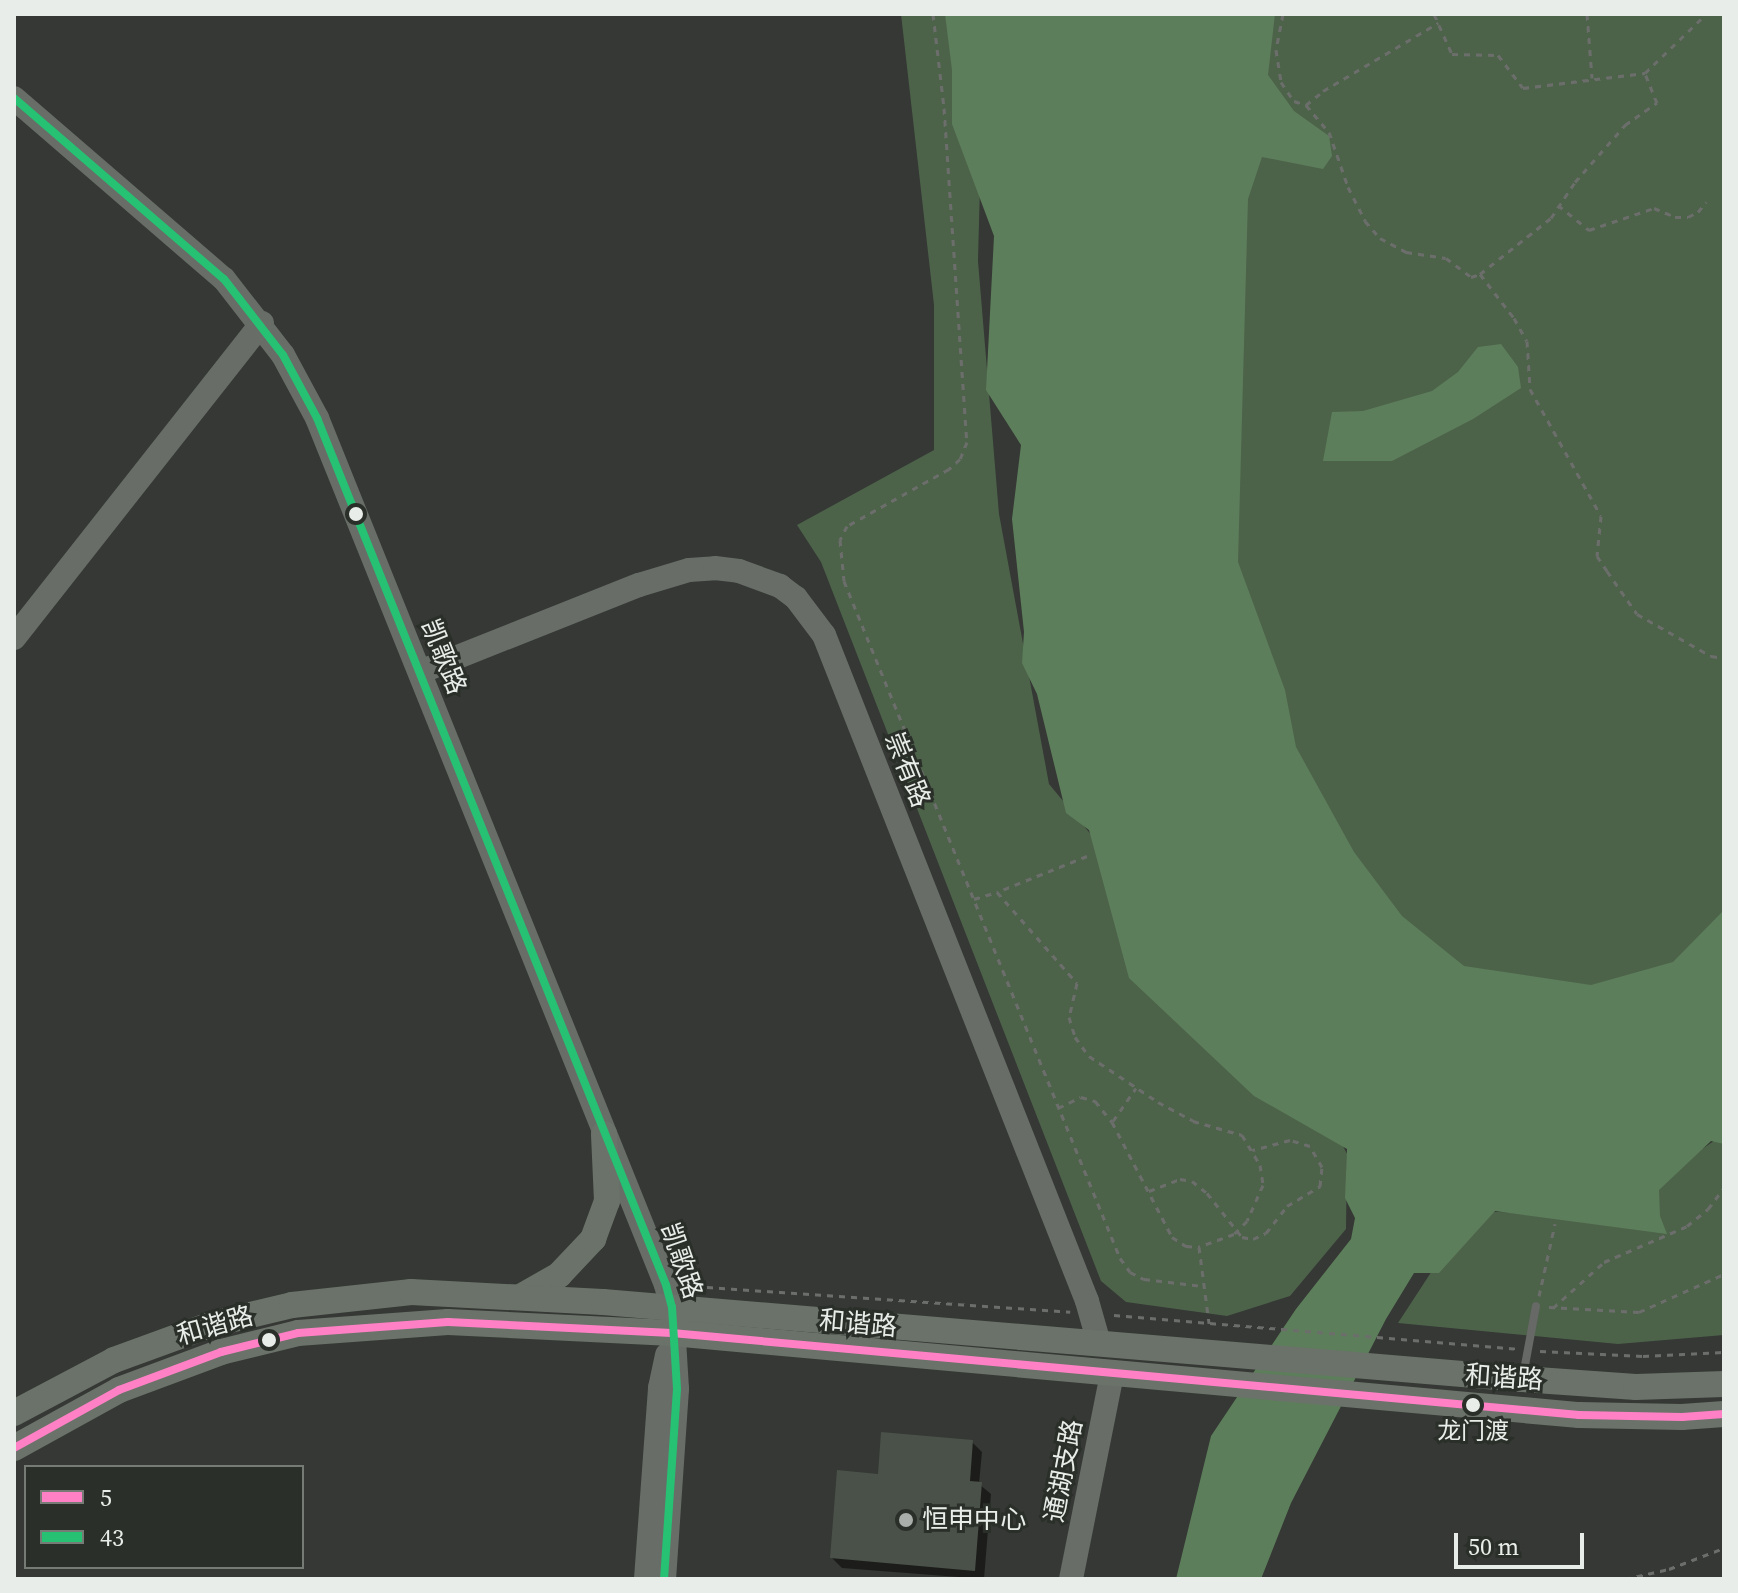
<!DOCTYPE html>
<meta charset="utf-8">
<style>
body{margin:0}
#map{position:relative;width:1738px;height:1593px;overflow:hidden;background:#353834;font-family:"Source Serif 4","Noto Sans SC",serif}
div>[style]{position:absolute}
.green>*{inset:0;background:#4c634a}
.water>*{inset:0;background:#5d7e5b}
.shadow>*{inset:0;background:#0007}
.building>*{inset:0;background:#4a5149}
.path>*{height:3px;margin-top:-1.5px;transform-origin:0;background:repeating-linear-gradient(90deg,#6c6e6b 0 6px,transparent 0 12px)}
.lane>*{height:8px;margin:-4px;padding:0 4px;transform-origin:4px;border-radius:4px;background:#676966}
.secondary>*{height:24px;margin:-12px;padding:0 12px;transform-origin:12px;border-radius:12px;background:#686d68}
.primary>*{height:26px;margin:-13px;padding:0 13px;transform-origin:13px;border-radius:13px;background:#6a7269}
.bus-1>*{height:8px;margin:-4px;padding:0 4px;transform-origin:4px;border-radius:4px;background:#ff80c5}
.bus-2>*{height:8px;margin:-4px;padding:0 4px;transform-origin:4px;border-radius:4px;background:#26c172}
.dots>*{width:22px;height:22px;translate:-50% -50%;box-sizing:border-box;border:4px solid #2a2f29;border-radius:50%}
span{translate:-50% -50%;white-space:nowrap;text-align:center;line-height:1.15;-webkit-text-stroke:6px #2a2f29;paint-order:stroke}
.bus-label{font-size:24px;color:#e9ede9}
.street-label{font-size:26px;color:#e9ede9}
.poi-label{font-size:26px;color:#e9ede9}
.left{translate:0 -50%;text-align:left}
.frame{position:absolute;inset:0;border:16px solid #e9ede9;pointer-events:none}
.legend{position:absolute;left:24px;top:1465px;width:280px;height:104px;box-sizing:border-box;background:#2a2f29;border:2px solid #767b76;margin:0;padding:10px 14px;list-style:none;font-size:24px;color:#e9ede9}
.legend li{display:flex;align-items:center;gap:16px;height:40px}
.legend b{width:40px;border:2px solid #767b76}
.scale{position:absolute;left:1454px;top:1533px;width:130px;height:36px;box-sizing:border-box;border:4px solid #e9ede9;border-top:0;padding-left:10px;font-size:24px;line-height:28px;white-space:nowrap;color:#e9ede9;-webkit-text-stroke:6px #2a2f29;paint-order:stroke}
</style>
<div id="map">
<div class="green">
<i style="clip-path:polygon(901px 14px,981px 14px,984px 35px,978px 261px,999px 514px,1049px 784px,1333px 1126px,1347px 1154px,1346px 1229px,1290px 1296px,1227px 1316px,1126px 1302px,1101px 1281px,821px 562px,797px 525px,934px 450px,934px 305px)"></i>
<i style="clip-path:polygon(1229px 14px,1724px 14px,1724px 978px,1478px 1007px,1261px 783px,1189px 417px)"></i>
<i style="clip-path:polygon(1724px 1134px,1724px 1335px,1618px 1344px,1398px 1323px,1471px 1211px,1605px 1216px)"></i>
</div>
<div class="water">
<i style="clip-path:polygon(945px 14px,1275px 14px,1268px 75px,1294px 111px,1329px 136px,1332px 156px,1323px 169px,1262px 157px,1248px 199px,1238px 562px,1285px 690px,1296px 747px,1354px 852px,1402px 916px,1464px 966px,1591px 985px,1673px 962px,1724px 910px,1724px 1144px,1711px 1141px,1659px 1190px,1660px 1216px,1667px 1234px,1495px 1211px,1439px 1273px,1414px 1273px,1386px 1319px,1291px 1503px,1261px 1579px,1176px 1579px,1211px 1436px,1296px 1309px,1351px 1239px,1355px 1218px,1345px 1198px,1347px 1149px,1254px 1096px,1129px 978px,1089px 830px,1066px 813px,1037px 694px,1022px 663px,1024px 632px,1012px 519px,1021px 445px,986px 390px,994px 236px,952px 124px,952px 70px)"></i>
<i style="clip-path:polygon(1501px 344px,1518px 367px,1521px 388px,1473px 419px,1392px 461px,1323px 461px,1332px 412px,1363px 411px,1432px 391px,1458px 372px,1478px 347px)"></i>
</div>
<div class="shadow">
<i style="clip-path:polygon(972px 1442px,982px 1452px,979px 1484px,991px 1494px,984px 1579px,842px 1568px,832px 1558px,880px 1476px)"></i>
</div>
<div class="building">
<i style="clip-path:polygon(881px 1432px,973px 1440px,970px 1481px,982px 1482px,975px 1571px,830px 1558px,837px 1470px,878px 1474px)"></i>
</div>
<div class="path">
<i style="left:933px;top:14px;width:95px;rotate:83.3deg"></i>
<i style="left:944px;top:108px;width:335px;rotate:86.1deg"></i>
<i style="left:967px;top:442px;width:18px;rotate:112deg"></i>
<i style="left:960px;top:459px;width:15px;rotate:138deg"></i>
<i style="left:949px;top:469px;width:117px;rotate:150.8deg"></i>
<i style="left:847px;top:526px;width:16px;rotate:117deg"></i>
<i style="left:840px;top:540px;width:41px;rotate:84.4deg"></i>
<i style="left:844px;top:581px;width:731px;rotate:67.82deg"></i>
<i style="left:1120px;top:1258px;width:17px;rotate:54deg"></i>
<i style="left:1130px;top:1272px;width:16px;rotate:27deg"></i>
<i style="left:1144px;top:1279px;width:59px;rotate:6.8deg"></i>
<i style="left:1283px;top:14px;width:37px;rotate:101deg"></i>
<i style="left:1276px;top:50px;width:32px;rotate:81deg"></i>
<i style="left:1281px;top:82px;width:23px;rotate:56deg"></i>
<i style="left:1294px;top:101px;width:13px;rotate:18deg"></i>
<i style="left:1306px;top:105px;width:35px;rotate:50deg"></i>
<i style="left:1329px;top:132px;width:58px;rotate:70.9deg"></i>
<i style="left:1348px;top:187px;width:38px;rotate:63deg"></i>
<i style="left:1365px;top:221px;width:23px;rotate:49deg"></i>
<i style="left:1380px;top:238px;width:30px;rotate:28deg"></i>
<i style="left:1406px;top:252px;width:40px;rotate:8.5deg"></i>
<i style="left:1446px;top:258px;width:31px;rotate:37deg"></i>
<i style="left:1471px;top:277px;width:9px;rotate:-18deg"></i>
<i style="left:1480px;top:274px;width:90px;rotate:-38.3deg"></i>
<i style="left:1551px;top:218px;width:43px;rotate:-56.3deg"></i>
<i style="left:1575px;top:182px;width:76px;rotate:-48.7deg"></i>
<i style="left:1625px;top:125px;width:39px;rotate:-35deg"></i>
<i style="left:1657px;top:103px;width:32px;rotate:-112deg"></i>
<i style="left:1434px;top:14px;width:44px;rotate:65.8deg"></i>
<i style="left:1452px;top:54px;width:46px;rotate:1.2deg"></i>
<i style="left:1498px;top:55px;width:41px;rotate:52.9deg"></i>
<i style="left:1523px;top:88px;width:123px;rotate:-7deg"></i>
<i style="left:1645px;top:73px;width:85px;rotate:-44deg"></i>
<i style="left:1587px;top:14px;width:64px;rotate:85.5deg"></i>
<i style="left:1306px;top:105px;width:22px;rotate:-39deg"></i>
<i style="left:1323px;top:91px;width:134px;rotate:-30.6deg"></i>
<i style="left:1558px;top:205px;width:40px;rotate:39deg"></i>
<i style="left:1589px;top:230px;width:69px;rotate:-18.7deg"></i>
<i style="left:1654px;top:208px;width:23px;rotate:23deg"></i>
<i style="left:1675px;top:217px;width:13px"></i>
<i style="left:1688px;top:217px;width:11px;rotate:-27deg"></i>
<i style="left:1698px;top:212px;width:13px;rotate:-51deg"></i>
<i style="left:1480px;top:274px;width:56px;rotate:52.3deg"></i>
<i style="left:1514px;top:318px;width:26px;rotate:61deg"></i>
<i style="left:1527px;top:341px;width:48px;rotate:86.4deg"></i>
<i style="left:1530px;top:389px;width:145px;rotate:60.8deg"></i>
<i style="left:1601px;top:516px;width:40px;rotate:95.7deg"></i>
<i style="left:1597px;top:556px;width:18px;rotate:56deg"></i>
<i style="left:1607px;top:571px;width:52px;rotate:55.1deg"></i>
<i style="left:1637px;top:614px;width:85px;rotate:29.6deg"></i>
<i style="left:1711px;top:656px;width:13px;rotate:9deg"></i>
<i style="left:1087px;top:856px;width:97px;rotate:158.2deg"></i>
<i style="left:997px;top:892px;width:121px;rotate:48.7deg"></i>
<i style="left:1077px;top:983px;width:35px;rotate:103deg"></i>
<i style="left:1069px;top:1017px;width:21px;rotate:73deg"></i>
<i style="left:1075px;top:1037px;width:24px;rotate:54deg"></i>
<i style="left:1089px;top:1056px;width:83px;rotate:33.7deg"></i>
<i style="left:1158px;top:1102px;width:40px;rotate:28deg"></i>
<i style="left:1193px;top:1121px;width:51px;rotate:15.9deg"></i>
<i style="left:1242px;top:1135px;width:35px;rotate:59deg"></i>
<i style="left:1260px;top:1165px;width:20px;rotate:81deg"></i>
<i style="left:1263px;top:1185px;width:39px;rotate:114deg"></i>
<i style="left:1247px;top:1221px;width:18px;rotate:135deg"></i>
<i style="left:1234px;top:1234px;width:37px;rotate:160deg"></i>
<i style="left:1199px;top:1247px;width:77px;rotate:82.5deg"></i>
<i style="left:974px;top:899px;width:24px;rotate:-17deg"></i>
<i style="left:1058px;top:1108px;width:25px;rotate:-26deg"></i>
<i style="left:1081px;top:1097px;width:15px;rotate:16deg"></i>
<i style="left:1095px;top:1101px;width:27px;rotate:51deg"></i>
<i style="left:1112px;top:1122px;width:130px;rotate:62.4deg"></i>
<i style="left:1172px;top:1237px;width:17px;rotate:33deg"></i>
<i style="left:1186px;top:1246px;width:13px;rotate:4deg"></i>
<i style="left:1113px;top:1121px;width:40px;rotate:-55.1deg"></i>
<i style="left:1149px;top:1191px;width:33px;rotate:-21deg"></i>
<i style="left:1180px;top:1179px;width:12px;rotate:9deg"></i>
<i style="left:1192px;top:1181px;width:19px;rotate:39deg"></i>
<i style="left:1207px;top:1193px;width:56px;rotate:51.5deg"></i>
<i style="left:1242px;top:1237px;width:11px;rotate:10deg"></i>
<i style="left:1253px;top:1239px;width:14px;rotate:-25deg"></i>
<i style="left:1266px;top:1233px;width:34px;rotate:-52deg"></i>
<i style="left:1287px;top:1206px;width:39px;rotate:-31deg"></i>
<i style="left:1320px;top:1186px;width:19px;rotate:-84deg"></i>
<i style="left:1322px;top:1167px;width:24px;rotate:-120deg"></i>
<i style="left:1310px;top:1146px;width:21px;rotate:-163deg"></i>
<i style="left:1290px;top:1140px;width:39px;rotate:165deg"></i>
<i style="left:707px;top:1287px;width:364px;rotate:3.9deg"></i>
<i style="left:1539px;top:1296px;width:74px;rotate:-77.5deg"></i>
<i style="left:1549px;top:1307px;width:90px;rotate:3.2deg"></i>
<i style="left:1639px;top:1312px;width:93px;rotate:-24.1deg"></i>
<i style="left:1553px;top:1308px;width:69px;rotate:-42deg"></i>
<i style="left:1604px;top:1262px;width:90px;rotate:-23.4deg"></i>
<i style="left:1687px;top:1226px;width:27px;rotate:-39deg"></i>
<i style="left:1708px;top:1209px;width:26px;rotate:-53deg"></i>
<i style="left:1114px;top:1315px;width:404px;rotate:4.8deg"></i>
<i style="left:1540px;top:1351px;width:103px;rotate:2.8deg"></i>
<i style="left:1643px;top:1356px;width:81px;rotate:-2.8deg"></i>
<i style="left:1625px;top:1579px;width:45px;rotate:-12.8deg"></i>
<i style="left:1669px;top:1569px;width:59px;rotate:-20.9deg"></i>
</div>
<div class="lane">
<i style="left:1523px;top:1376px;width:71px;rotate:-79.5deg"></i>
</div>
<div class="secondary">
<i style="left:14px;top:98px;width:277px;rotate:40.8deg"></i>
<i style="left:224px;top:279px;width:96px;rotate:52.2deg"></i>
<i style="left:283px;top:355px;width:72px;rotate:61.6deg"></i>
<i style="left:317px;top:418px;width:935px;rotate:68.07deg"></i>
<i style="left:666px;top:1285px;width:23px;rotate:75deg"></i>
<i style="left:672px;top:1307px;width:82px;rotate:86.5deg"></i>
<i style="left:677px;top:1389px;width:190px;rotate:93.9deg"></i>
<i style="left:14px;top:638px;width:401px;rotate:-51.8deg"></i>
<i style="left:420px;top:672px;width:236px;rotate:-21.7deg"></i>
<i style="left:639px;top:585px;width:52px;rotate:-16.7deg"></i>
<i style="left:689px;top:570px;width:26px;rotate:-4deg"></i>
<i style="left:715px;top:568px;width:24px;rotate:7deg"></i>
<i style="left:739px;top:571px;width:44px;rotate:20.1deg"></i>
<i style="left:780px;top:586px;width:20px;rotate:37deg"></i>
<i style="left:796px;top:598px;width:46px;rotate:52.9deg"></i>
<i style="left:824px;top:635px;width:716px;rotate:68.45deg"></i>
<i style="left:1087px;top:1301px;width:44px;rotate:74.1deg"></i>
<i style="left:646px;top:1579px;width:192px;rotate:-85.8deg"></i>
<i style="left:660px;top:1388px;width:34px;rotate:-78deg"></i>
<i style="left:1071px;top:1579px;width:209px;rotate:-78.7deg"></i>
</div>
<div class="primary">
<i style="left:522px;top:1296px;width:43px;rotate:-29.6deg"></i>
<i style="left:559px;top:1275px;width:50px;rotate:-46.6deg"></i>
<i style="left:593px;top:1239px;width:40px;rotate:-69.8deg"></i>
<i style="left:607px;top:1201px;width:67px;rotate:-92.6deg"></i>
<i style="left:14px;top:1413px;width:113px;rotate:-27.9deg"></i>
<i style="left:114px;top:1360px;width:105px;rotate:-20deg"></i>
<i style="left:213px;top:1324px;width:81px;rotate:-13.5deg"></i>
<i style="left:292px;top:1305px;width:120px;rotate:-6.2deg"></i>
<i style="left:411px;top:1292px;width:192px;rotate:3deg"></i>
<i style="left:603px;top:1302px;width:922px;rotate:4.79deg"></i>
<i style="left:1522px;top:1379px;width:114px;rotate:4deg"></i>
<i style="left:1636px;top:1387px;width:88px;rotate:-2deg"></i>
<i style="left:14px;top:1448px;width:120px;rotate:-28.9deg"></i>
<i style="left:119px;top:1390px;width:109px;rotate:-20.4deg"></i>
<i style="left:221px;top:1352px;width:79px;rotate:-13.9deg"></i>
<i style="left:298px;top:1333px;width:150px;rotate:-4.2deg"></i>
<i style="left:448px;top:1322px;width:224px;rotate:2.8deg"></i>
<i style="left:672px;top:1333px;width:911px;rotate:5.17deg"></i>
<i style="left:1579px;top:1415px;width:103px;rotate:1.1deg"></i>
<i style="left:1682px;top:1417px;width:42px;rotate:-4.1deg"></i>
</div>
<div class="bus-1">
<i style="left:14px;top:1448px;width:120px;rotate:-28.9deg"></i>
<i style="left:119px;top:1390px;width:109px;rotate:-20.4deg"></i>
<i style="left:221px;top:1352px;width:79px;rotate:-13.9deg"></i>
<i style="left:298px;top:1333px;width:150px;rotate:-4.2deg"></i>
<i style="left:448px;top:1322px;width:224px;rotate:2.8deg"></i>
<i style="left:672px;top:1333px;width:911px;rotate:5.17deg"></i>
<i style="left:1579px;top:1415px;width:103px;rotate:1.1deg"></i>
<i style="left:1682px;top:1417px;width:42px;rotate:-4.1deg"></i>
</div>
<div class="bus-2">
<i style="left:14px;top:98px;width:277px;rotate:40.8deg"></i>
<i style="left:224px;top:279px;width:96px;rotate:52.2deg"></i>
<i style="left:283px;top:355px;width:72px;rotate:61.6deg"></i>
<i style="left:317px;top:418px;width:935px;rotate:68.07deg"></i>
<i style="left:666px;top:1285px;width:23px;rotate:75deg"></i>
<i style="left:672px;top:1307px;width:82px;rotate:86.5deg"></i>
<i style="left:677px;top:1389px;width:190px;rotate:93.9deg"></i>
</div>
<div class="dots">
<i style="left:356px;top:514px;background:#e9ede9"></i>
<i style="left:269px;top:1340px;background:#e9ede9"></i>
<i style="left:1473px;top:1405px;background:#e9ede9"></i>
<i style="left:906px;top:1520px;background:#aaaeaa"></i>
</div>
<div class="bus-label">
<span style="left:1473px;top:1431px">龙门渡</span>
</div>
<div class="street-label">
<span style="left:443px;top:657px;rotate:68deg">凯歌路</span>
<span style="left:907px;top:770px;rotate:68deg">崇有路</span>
<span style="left:681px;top:1261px;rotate:71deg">凯歌路</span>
<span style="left:858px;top:1324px;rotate:5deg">和谐路</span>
<span style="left:215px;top:1326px;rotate:-16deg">和谐路</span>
<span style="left:1504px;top:1378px;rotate:4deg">和谐路</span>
<span style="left:1064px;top:1471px;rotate:-79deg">通湖支路</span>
</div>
<div class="poi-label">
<span class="left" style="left:922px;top:1520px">恒申中心</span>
</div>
<div class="frame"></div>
<ul class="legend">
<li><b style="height:10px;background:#ff80c5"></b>5</li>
<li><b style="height:10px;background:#26c172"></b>43</li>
</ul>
<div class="scale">50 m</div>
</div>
